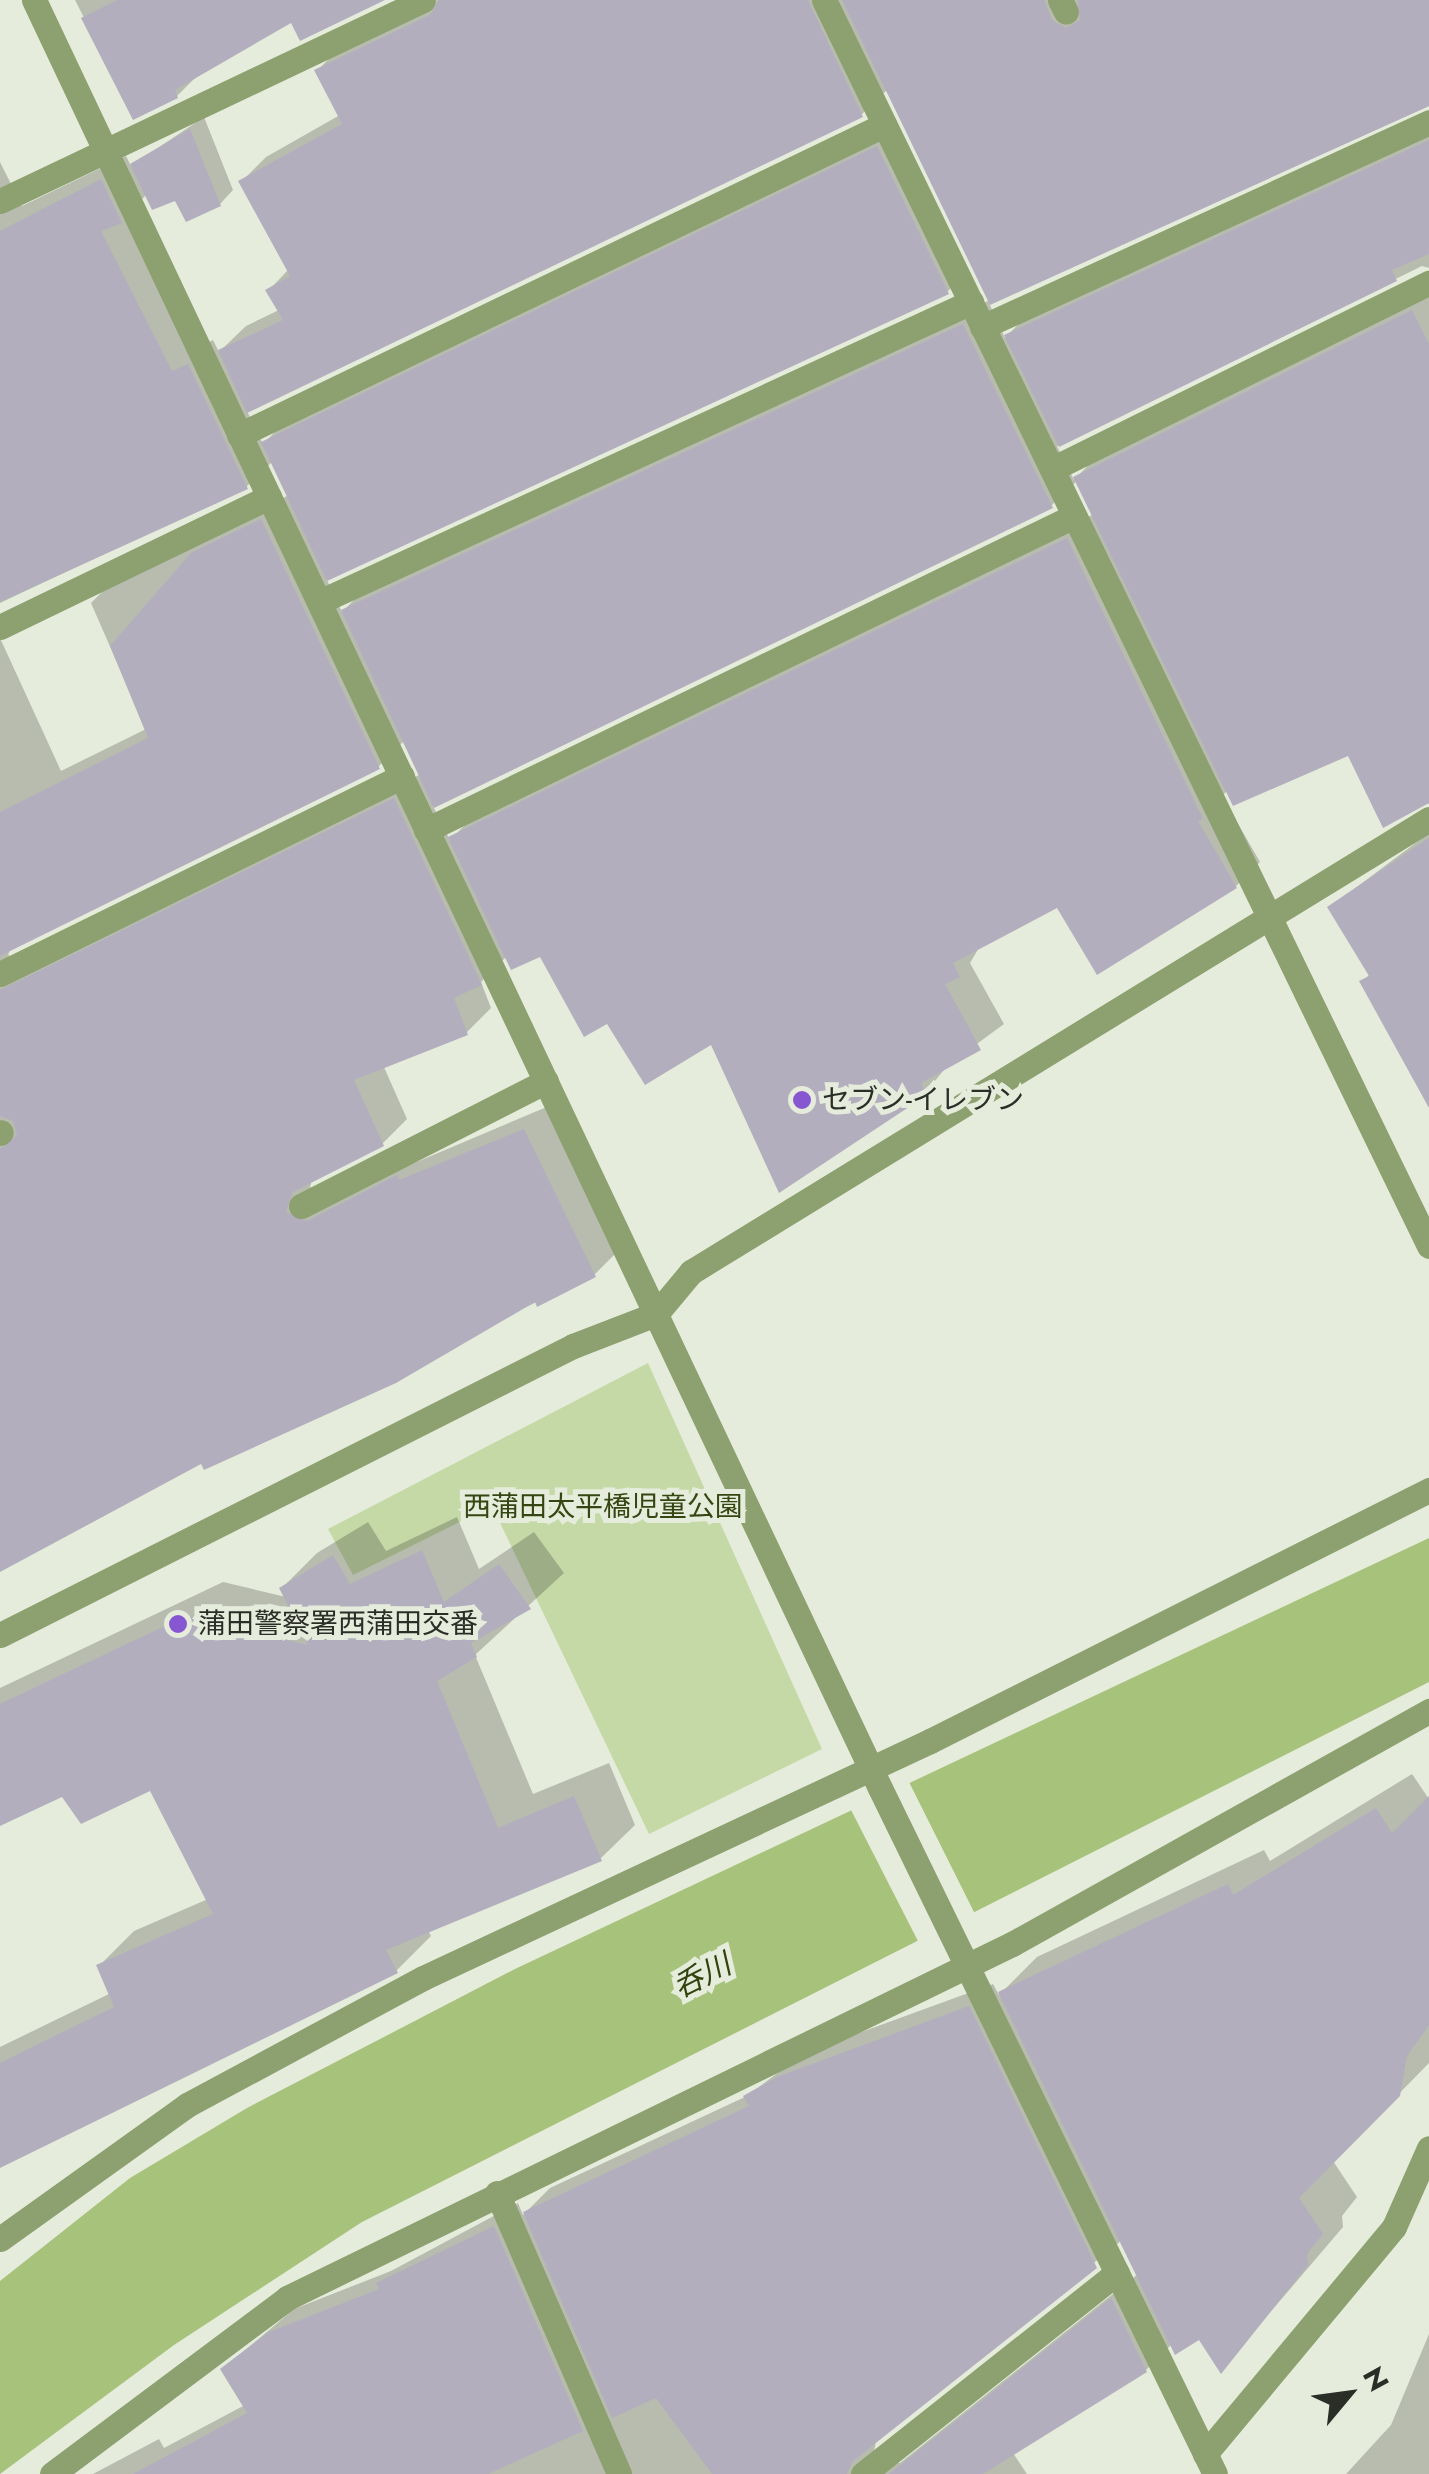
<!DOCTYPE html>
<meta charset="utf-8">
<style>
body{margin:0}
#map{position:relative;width:1429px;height:2474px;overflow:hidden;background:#e5ecdb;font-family:Jost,"Noto Sans JP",sans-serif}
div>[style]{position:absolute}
.green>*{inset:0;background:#c5d9a7}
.water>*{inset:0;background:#a7c27b}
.pier>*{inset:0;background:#e5ecdb}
.shadow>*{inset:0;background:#0003}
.building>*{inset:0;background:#b2aebe}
.lane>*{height:25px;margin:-12.5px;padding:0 12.5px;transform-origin:12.5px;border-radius:12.5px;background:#8da06f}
.street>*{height:25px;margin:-12.5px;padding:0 12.5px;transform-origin:12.5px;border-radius:12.5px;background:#8da06f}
.dots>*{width:28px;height:28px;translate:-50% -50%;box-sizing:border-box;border:5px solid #e5ecdb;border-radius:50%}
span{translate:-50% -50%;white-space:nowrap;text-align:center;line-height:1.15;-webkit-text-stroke:10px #e5ecdb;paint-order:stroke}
.poi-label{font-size:28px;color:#2b2d27}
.left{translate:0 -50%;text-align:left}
.park-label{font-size:28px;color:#354612}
.water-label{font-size:30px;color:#32430e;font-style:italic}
.north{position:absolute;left:1299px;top:2344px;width:100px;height:100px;-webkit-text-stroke:8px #e5ecdb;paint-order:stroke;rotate:61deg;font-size:28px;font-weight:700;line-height:40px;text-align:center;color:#2b2d27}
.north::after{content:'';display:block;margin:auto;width:35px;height:45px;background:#2b2d27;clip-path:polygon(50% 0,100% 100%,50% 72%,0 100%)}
</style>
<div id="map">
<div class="green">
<i style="clip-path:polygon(648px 1363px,822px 1749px,649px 1834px,492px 1506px,353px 1575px,328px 1529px)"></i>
</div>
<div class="water">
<i style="clip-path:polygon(1429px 1538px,1429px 1682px,362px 2222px,174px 2345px,0 2474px,0 2281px,130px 2178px,247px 2108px,515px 1969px)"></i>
</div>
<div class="pier">
<i style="clip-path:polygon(907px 1778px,977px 1918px,921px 1947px,849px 1806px)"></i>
</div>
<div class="shadow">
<i style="clip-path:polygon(75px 0,379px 0,292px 19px,200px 73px,177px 96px,134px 116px)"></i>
<i style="clip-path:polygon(evenodd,437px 0,1429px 0,1429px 106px,989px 303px,1005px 338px,1032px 310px,1429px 128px,1429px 268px,1422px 266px,1057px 446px,1074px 480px,1101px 452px,1429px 290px,1429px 804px,1349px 753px,1228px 790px,1222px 796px,1260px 862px,1236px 886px,1058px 905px,980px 946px,970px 963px,1004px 1024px,948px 1065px,925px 1093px,608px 1021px,541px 953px,507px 956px,481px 982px,491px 1008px,466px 1033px,383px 1065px,407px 1119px,382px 1144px,312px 1180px,310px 1187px,334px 1197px,549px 1106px,619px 1250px,594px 1275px,202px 1460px,0 1568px,0 638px,61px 771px,146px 729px,91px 603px,116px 578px,289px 495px,273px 461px,246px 487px,0 603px,0 162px,22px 206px,126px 156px,131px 166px,204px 117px,233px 190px,220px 204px,147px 194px,129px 212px,197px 348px,213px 340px,219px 352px,246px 326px,279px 310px,268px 291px,289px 269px,241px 182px,266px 157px,340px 115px,318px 70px,342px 45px,437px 0,888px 89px,990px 300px,367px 587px,342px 612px,326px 578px,947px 292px,968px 272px,898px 128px,285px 422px,263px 444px,247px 411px,861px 115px,888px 89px,437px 0,1078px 480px,1094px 514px,476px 814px,450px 840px,433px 806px,1051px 506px,1078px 480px,437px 0,405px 740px,421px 774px,34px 965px,8px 955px,11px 948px,378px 767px,405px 740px)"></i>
<i style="clip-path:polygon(1429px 833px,1429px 1104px,1362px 982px,1371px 973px,1330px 907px)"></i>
<i style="clip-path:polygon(457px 1517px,479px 1569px,534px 1532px,564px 1573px,475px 1655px,533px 1794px,609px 1763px,635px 1825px,600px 1859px,428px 1930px,431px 1936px,396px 1971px,0 2165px,0 2047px,111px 1993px,99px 1966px,134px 1931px,208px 1899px,151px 1788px,63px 1794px,0 1824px,0 1688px,223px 1582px,286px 1597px,282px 1588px,317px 1553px,368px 1522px,386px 1551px)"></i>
<i style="clip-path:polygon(evenodd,1412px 1774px,1429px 1799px,1429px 2063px,1333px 2161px,1357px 2197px,1342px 2216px,1343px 2227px,1221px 2370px,1200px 2337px,1172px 2344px,1146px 2370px,1013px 2453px,1027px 2474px,93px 2474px,159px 2439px,164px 2448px,245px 2405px,223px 2369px,294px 2309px,391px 2271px,518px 2203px,523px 2215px,550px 2188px,747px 2096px,804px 2053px,993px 1984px,999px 1995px,1037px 1957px,1264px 1850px,1270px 1861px,1412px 1774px,1122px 2240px,1138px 2274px,900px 2463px,873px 2459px,876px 2440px,1122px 2240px)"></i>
<i style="clip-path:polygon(1429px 2334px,1429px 2474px,1346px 2474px,1391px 2425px)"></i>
</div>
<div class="building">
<i style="clip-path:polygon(117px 0,385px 0,300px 41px,291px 23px,175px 90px,178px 98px,133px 120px,81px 18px)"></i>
<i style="clip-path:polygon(439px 0,808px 0,863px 117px,247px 413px,218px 350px,283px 320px,265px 290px,290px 276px,238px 181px,342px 124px,314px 70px,430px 15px)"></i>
<i style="clip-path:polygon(842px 0,1044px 0,1052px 20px,1066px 28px,1080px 20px,1078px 0,1429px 0,1429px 106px,990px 305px)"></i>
<i style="clip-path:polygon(190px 129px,221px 206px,186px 222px,175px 201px,152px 210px,130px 164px)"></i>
<i style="clip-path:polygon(1429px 140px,1429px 254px,1392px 270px,1397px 281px,1059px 447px,1004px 335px)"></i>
<i style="clip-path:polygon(877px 146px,949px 294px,327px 581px,261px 442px)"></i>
<i style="clip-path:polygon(101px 179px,122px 223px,101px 231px,172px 371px,188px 364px,248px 489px,0 602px,0 231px)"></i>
<i style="clip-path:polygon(1412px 310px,1429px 344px,1429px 803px,1383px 828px,1348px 756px,1233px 806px,1073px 477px)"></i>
<i style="clip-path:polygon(963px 324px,1053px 508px,434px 808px,341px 610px)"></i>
<i style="clip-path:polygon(261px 519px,380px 769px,0 956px,0 812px,148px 738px,110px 646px,191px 553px)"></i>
<i style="clip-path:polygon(1067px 538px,1203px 819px,1198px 821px,1237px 888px,1097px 975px,1057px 908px,953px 963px,960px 977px,945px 984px,981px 1050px,921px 1083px,927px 1095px,779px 1193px,711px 1045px,645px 1085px,607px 1024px,584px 1037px,540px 957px,511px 970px,448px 837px)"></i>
<i style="clip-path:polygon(394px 798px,482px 985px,454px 998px,468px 1035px,354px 1080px,384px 1146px,293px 1192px,286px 1212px,307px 1221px,397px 1175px,399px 1180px,524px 1129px,596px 1277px,537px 1307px,535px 1302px,396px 1383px,204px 1470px,201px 1464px,0 1572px,0 1149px,17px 1135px,13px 1121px,0 1116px,0 990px)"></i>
<i style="clip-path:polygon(1429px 838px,1429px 1108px,1359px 981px,1369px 976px,1327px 907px)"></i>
<i style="clip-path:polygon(422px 1550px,444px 1602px,499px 1564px,531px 1609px,471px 1643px,477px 1657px,437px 1681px,498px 1828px,574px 1796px,602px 1861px,386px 1950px,398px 1973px,0 2168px,0 2063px,114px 2007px,96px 1965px,213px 1914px,150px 1791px,81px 1824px,62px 1797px,0 1826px,0 1704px,186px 1616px,308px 1645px,279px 1588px,333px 1555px,350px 1584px)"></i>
<i style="clip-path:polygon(1429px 1796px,1429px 2025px,1407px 2056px,1400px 2096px,1299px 2198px,1323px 2234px,1307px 2254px,1308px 2265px,1221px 2374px,1199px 2340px,1175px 2355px,998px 1992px,1228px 1884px,1233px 1895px,1376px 1808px,1392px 1833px)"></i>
<i style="clip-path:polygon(969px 2006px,1097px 2268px,853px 2461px,847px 2474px,712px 2474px,656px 2398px,612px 2418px,523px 2212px,749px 2106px,743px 2096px,777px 2077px)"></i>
<i style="clip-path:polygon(494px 2226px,583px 2431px,488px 2474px,133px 2474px,247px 2413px,220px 2369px,267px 2333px,379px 2289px,376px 2283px)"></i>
<i style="clip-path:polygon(1111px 2298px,1147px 2372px,983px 2474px,889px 2474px)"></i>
</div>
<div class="lane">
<i style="left:1060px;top:0;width:13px;rotate:63deg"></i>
<i style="left:982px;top:327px;width:492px;rotate:-24.6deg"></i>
<i style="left:239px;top:435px;width:716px;rotate:-25.67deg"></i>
<i style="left:1052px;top:469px;width:420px;rotate:-26.3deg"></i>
<i style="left:319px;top:602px;width:718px;rotate:-24.71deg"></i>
<i style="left:0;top:627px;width:299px;rotate:-25.8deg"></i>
<i style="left:426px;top:830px;width:720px;rotate:-25.85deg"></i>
<i style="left:0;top:974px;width:448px;rotate:-26.2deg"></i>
<i style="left:0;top:1133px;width:1px;rotate:-45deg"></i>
<i style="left:301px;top:1206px;width:275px;rotate:-27deg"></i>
<i style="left:497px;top:2193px;width:306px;rotate:66.5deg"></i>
<i style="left:863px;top:2474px;width:324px;rotate:-38.4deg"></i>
</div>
<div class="street">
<i style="left:34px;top:0;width:1978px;rotate:64.68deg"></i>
<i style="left:880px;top:1788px;width:763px;rotate:63.97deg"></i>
<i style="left:824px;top:0;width:1385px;rotate:64.1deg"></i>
<i style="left:0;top:201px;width:468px;rotate:-25.4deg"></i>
<i style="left:0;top:1635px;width:642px;rotate:-26.76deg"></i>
<i style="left:573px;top:1346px;width:89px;rotate:-21.1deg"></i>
<i style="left:656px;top:1314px;width:55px;rotate:-50.2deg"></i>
<i style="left:691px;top:1272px;width:866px;rotate:-31.54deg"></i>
<i style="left:0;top:2239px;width:230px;rotate:-35.6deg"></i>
<i style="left:187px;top:2105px;width:268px;rotate:-28.3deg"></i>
<i style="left:423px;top:1978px;width:560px;rotate:-25.05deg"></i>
<i style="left:930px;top:1741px;width:559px;rotate:-26.7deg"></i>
<i style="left:1205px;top:2454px;width:295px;rotate:-50.2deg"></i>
<i style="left:1394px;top:2227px;width:86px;rotate:-66.1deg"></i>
<i style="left:52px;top:2474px;width:294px;rotate:-36.8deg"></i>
<i style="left:287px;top:2298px;width:807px;rotate:-26.03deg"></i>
<i style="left:1012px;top:1944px;width:478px;rotate:-29.2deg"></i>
</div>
<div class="dots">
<i style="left:802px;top:1100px;background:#8657d0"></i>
<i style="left:178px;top:1624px;background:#8657d0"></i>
</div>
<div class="poi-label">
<span class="left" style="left:822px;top:1100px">セブン-イレブン</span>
<span class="left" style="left:198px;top:1624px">蒲田警察署西蒲田交番</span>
</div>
<div class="park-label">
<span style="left:603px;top:1507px">西蒲田太平橋児童公園</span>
</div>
<div class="water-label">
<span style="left:702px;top:1976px;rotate:-27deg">呑川</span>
</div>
<div class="north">N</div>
</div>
